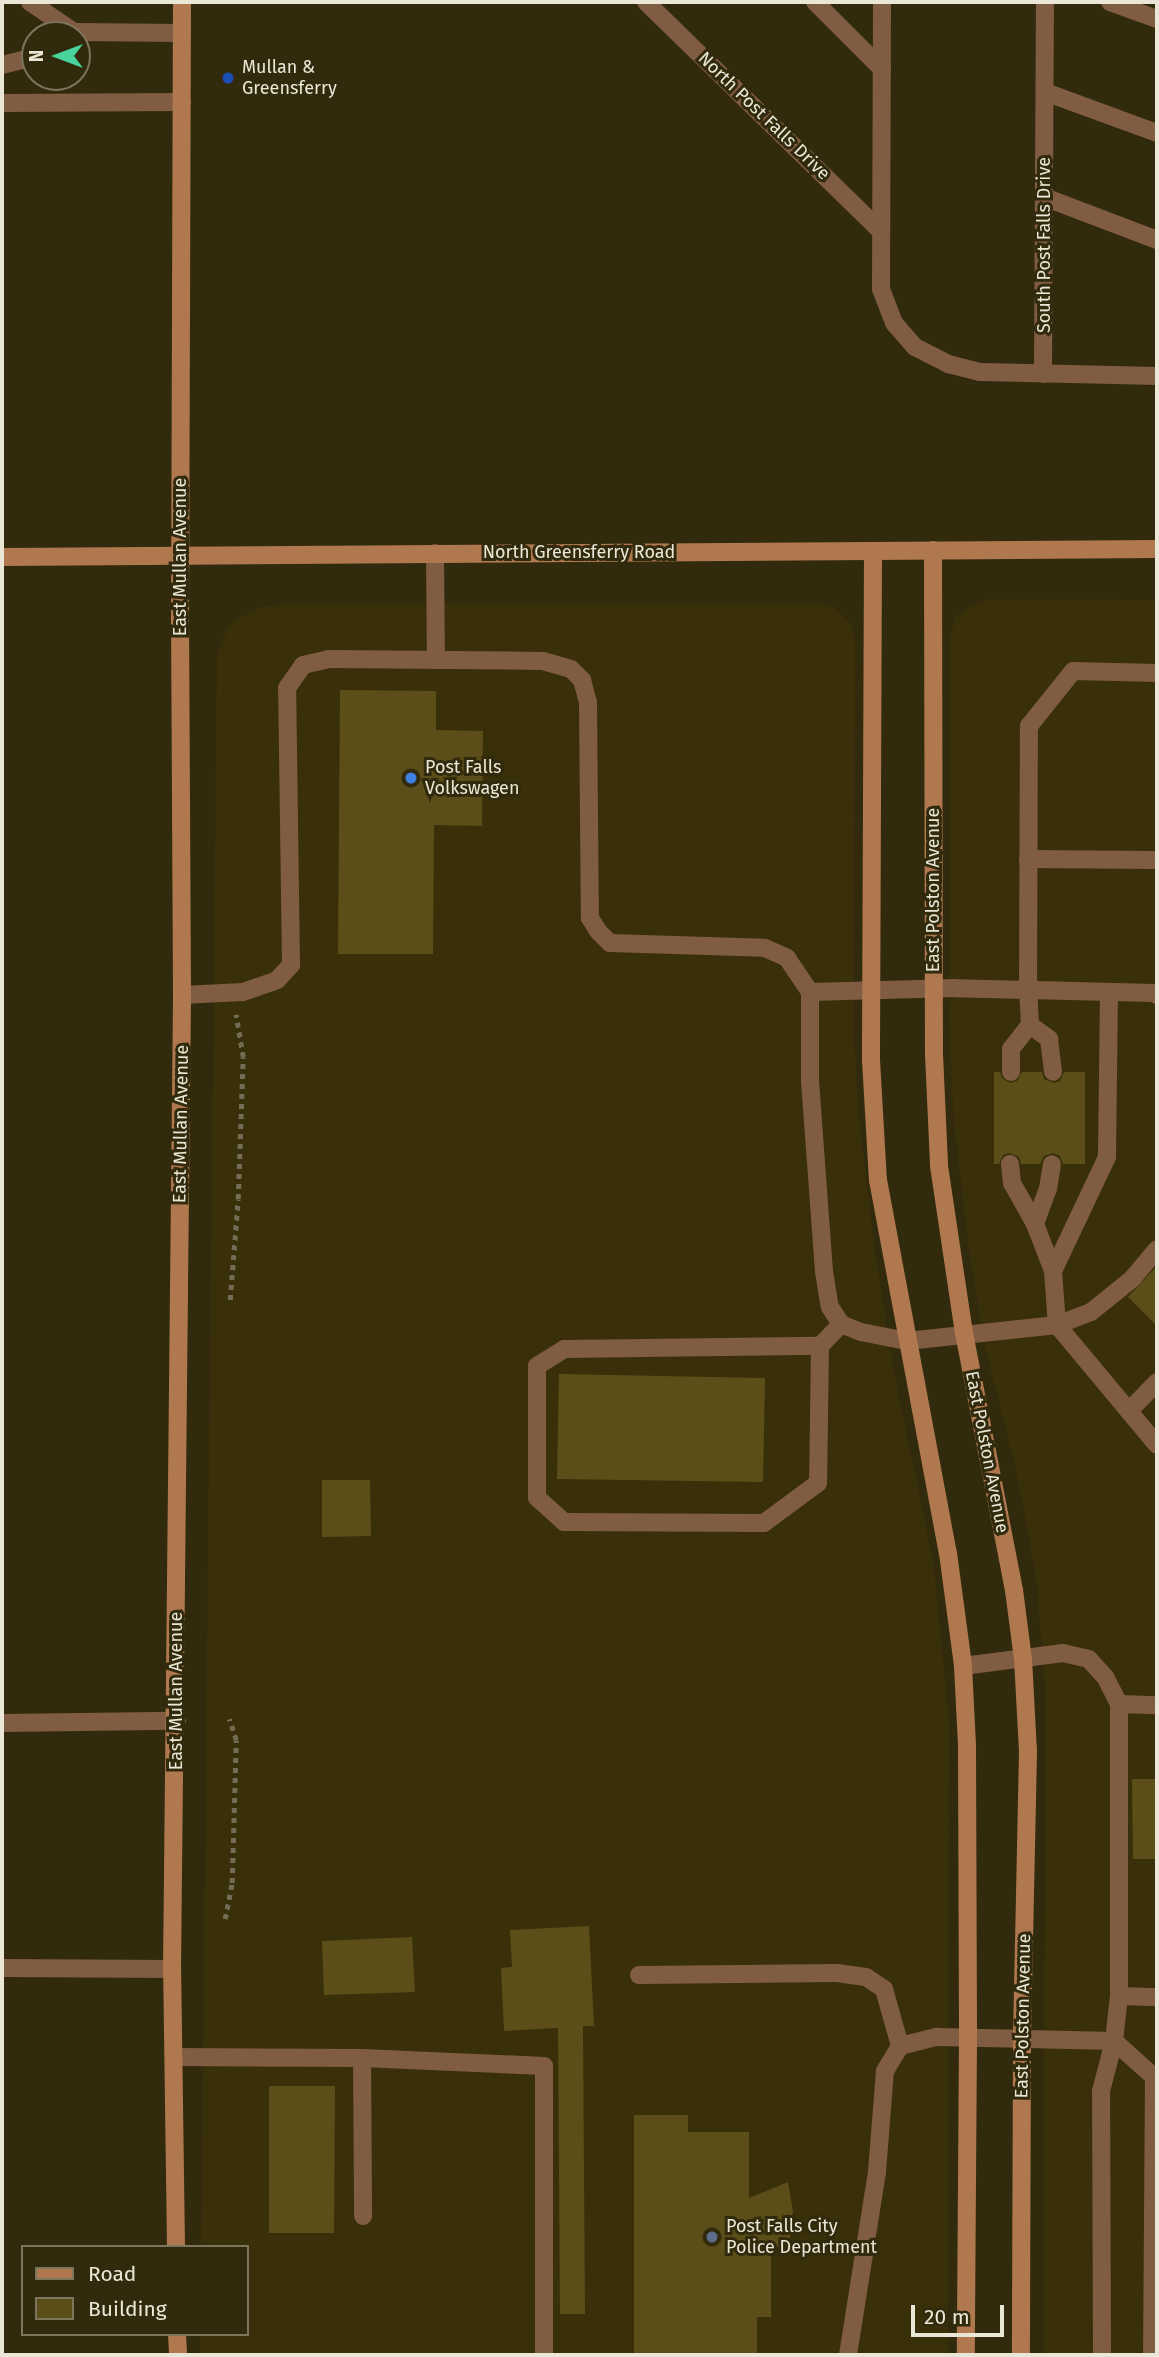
<!DOCTYPE html>
<style>
body{margin:0}
#map{position:relative;width:1159px;height:2357px;overflow:hidden;background:#312a0d;font-family:"Fira Sans",sans-serif}
div>[style]{position:absolute}
.built>*{inset:0;background:#39300a}
.building>*{inset:0;background:#5b4e18}
.path>*{height:4.5px;margin-top:-2.25px;transform-origin:0;background:repeating-linear-gradient(90deg,#736d55 0 5px,transparent 0 10px)}
.lane>*{height:18px;margin:-9px;padding:0 9px;transform-origin:9px;border-radius:9px;background:#805c43}
.street>*{height:18px;margin:-9px;padding:0 9px;transform-origin:9px;border-radius:9px;background:#805c43}
.secondary>*{height:18px;margin:-9px;padding:0 9px;transform-origin:9px;border-radius:9px;background:#b0784e}
.dots>*{width:19px;height:19px;translate:-50% -50%;box-sizing:border-box;border:4px solid #312a0d;border-radius:50%}
span{translate:-50% -50%;white-space:nowrap;text-align:center;line-height:1.15;-webkit-text-stroke:6px #312a0d;paint-order:stroke}
.poi-label{font-size:18px;color:#ebe7d6}
.left{translate:0 -50%;text-align:left}
.street-label{font-size:18px;color:#ebe7d6}
.frame{position:absolute;inset:0;border:4px solid #ebe7d6;pointer-events:none}
.legend{position:absolute;left:21px;top:2245px;width:228px;height:91px;box-sizing:border-box;background:#312a0d;border:2px solid #7b765d;margin:0;padding:9px 12px;list-style:none;font-size:21px;color:#ebe7d6}
.legend li{display:flex;align-items:center;gap:14px;height:35px}
.legend b{width:35px;border:2px solid #7b765d}
.north{position:absolute;left:21px;top:21px;width:70px;height:70px;box-sizing:border-box;background:#312a0d;border:2px solid #7b765d;border-radius:50%;rotate:270deg;font-size:19px;font-weight:700;line-height:28px;text-align:center;color:#ebe7d6}
.north::after{content:'';display:block;margin:auto;width:24px;height:32px;background:#49d49c;clip-path:polygon(50% 0,100% 100%,50% 72%,0 100%)}
.scale{position:absolute;left:911px;top:2305px;width:93px;height:32px;box-sizing:border-box;border:4px solid #ebe7d6;border-top:0;padding-left:9px;font-size:21px;line-height:24px;white-space:nowrap;color:#ebe7d6;-webkit-text-stroke:5px #312a0d;paint-order:stroke}
</style>
<div id="map">
<div class="built">
<i style="clip-path:polygon(986px 599px,1157px 600px,1157px 2355px,1044px 2355px,1045px 1681px,1036px 1577px,1017px 1475px,986px 1352px,969px 1250px,954px 1123px,949px 1025px,950px 640px,955px 618px,969px 607px)"></i>
<i style="clip-path:polygon(286px 603px,818px 603px,833px 606px,851px 624px,855px 641px,854px 1033px,858px 1111px,875px 1251px,894px 1372px,934px 1566px,949px 1721px,948px 2355px,200px 2355px,200px 2334px,247px 2334px,247px 2247px,201px 2247px,217px 653px,229px 626px,242px 616px,261px 608px)"></i>
</div>
<div class="building">
<i style="clip-path:polygon(340px 690px,436px 691px,436px 730px,483px 731px,482px 826px,434px 825px,433px 954px,338px 954px)"></i>
<i style="clip-path:polygon(994px 1072px,1000px 1072px,1002px 1078px,1010px 1083px,1017px 1081px,1022px 1072px,1042px 1072px,1044px 1079px,1054px 1083px,1060px 1081px,1064px 1072px,1085px 1072px,1085px 1164px,1063px 1164px,1060px 1156px,1053px 1153px,1044px 1156px,1040px 1164px,1021px 1164px,1019px 1157px,1009px 1153px,1003px 1155px,999px 1164px,994px 1164px)"></i>
<i style="clip-path:polygon(1157px 1266px,1157px 1326px,1128px 1297px)"></i>
<i style="clip-path:polygon(559px 1374px,765px 1378px,763px 1482px,557px 1479px)"></i>
<i style="clip-path:polygon(322px 1480px,370px 1480px,371px 1536px,322px 1537px)"></i>
<i style="clip-path:polygon(1132px 1779px,1157px 1779px,1157px 1859px,1133px 1859px)"></i>
<i style="clip-path:polygon(589px 1926px,594px 2026px,583px 2026px,585px 2314px,560px 2314px,558px 2028px,504px 2031px,501px 1968px,512px 1967px,510px 1930px)"></i>
<i style="clip-path:polygon(412px 1937px,415px 1992px,324px 1995px,322px 1941px)"></i>
<i style="clip-path:polygon(269px 2086px,335px 2086px,334px 2233px,269px 2233px)"></i>
<i style="clip-path:polygon(634px 2115px,688px 2115px,688px 2132px,749px 2132px,749px 2198px,788px 2182px,793px 2211px,791px 2232px,787px 2250px,771px 2245px,771px 2317px,757px 2317px,757px 2355px,634px 2355px)"></i>
</div>
<div class="path">
<i style="left:230px;top:1300px;width:101px;rotate:-85.5deg"></i>
<i style="left:238px;top:1199px;width:142px;rotate:-88deg"></i>
<i style="left:243px;top:1057px;width:43px;rotate:-99.5deg"></i>
<i style="left:225px;top:1919px;width:37px;rotate:-79deg"></i>
<i style="left:232px;top:1883px;width:143px;rotate:-88.4deg"></i>
<i style="left:236px;top:1740px;width:22px;rotate:-108deg"></i>
</div>
<div class="lane">
<i style="left:30px;top:2px;width:53px;rotate:34.3deg"></i>
<i style="left:646px;top:2px;width:328px;rotate:44.3deg"></i>
<i style="left:815px;top:2px;width:95px;rotate:45deg"></i>
<i style="left:882px;top:2px;width:287px;rotate:90.2deg"></i>
<i style="left:881px;top:289px;width:36px;rotate:69deg"></i>
<i style="left:894px;top:323px;width:32px;rotate:49deg"></i>
<i style="left:915px;top:347px;width:37px;rotate:27deg"></i>
<i style="left:948px;top:364px;width:33px;rotate:14deg"></i>
<i style="left:980px;top:372px;width:177px;rotate:1.3deg"></i>
<i style="left:1110px;top:2px;width:50px;rotate:19.9deg"></i>
<i style="left:70px;top:35px;width:5px;rotate:-37deg"></i>
<i style="left:74px;top:32px;width:108px;rotate:0.5deg"></i>
<i style="left:2px;top:65px;width:34px;rotate:-14deg"></i>
<i style="left:1045px;top:92px;width:119px;rotate:20.1deg"></i>
<i style="left:1044px;top:197px;width:121px;rotate:20.8deg"></i>
<i style="left:1043px;top:374px;width:372px;rotate:-89.7deg"></i>
<i style="left:435px;top:553px;width:107px;rotate:89.5deg"></i>
<i style="left:1028px;top:859px;width:129px;rotate:0.4deg"></i>
<i style="left:1109px;top:992px;width:165px;rotate:90.7deg"></i>
<i style="left:1107px;top:1157px;width:126px;rotate:115.3deg"></i>
<i style="left:1053px;top:1271px;width:54px;rotate:85.8deg"></i>
<i style="left:1057px;top:1325px;width:156px;rotate:50.2deg"></i>
<i style="left:182px;top:995px;width:61px;rotate:-2.8deg"></i>
<i style="left:243px;top:992px;width:36px;rotate:-19deg"></i>
<i style="left:277px;top:980px;width:21px;rotate:-47deg"></i>
<i style="left:291px;top:965px;width:277px;rotate:-90.8deg"></i>
<i style="left:287px;top:688px;width:28px;rotate:-55deg"></i>
<i style="left:303px;top:665px;width:26px;rotate:-13deg"></i>
<i style="left:328px;top:659px;width:215px;rotate:0.5deg"></i>
<i style="left:543px;top:661px;width:29px;rotate:16deg"></i>
<i style="left:571px;top:669px;width:16px;rotate:45deg"></i>
<i style="left:582px;top:680px;width:23px;rotate:75deg"></i>
<i style="left:588px;top:702px;width:216px;rotate:89.5deg"></i>
<i style="left:590px;top:918px;width:15px;rotate:58deg"></i>
<i style="left:598px;top:931px;width:17px;rotate:45deg"></i>
<i style="left:610px;top:943px;width:155px;rotate:1.8deg"></i>
<i style="left:765px;top:948px;width:24px;rotate:24deg"></i>
<i style="left:787px;top:958px;width:41px;rotate:55.9deg"></i>
<i style="left:1157px;top:995px;width:4px;rotate:-146deg"></i>
<i style="left:1154px;top:993px;width:199px;rotate:-178.6deg"></i>
<i style="left:955px;top:988px;width:145px;rotate:178.4deg"></i>
<i style="left:810px;top:992px;width:89px;rotate:90deg"></i>
<i style="left:810px;top:1081px;width:191px;rotate:85.8deg"></i>
<i style="left:824px;top:1271px;width:36px;rotate:81deg"></i>
<i style="left:830px;top:1307px;width:20px;rotate:57deg"></i>
<i style="left:841px;top:1324px;width:22px;rotate:22deg"></i>
<i style="left:861px;top:1332px;width:47px;rotate:11.1deg"></i>
<i style="left:907px;top:1341px;width:151px;rotate:-6.1deg"></i>
<i style="left:1057px;top:1325px;width:36px;rotate:-21deg"></i>
<i style="left:1091px;top:1312px;width:53px;rotate:-38.8deg"></i>
<i style="left:1132px;top:1279px;width:39px;rotate:-50deg"></i>
<i style="left:1030px;top:1025px;width:24px;rotate:36deg"></i>
<i style="left:1049px;top:1039px;width:33px;rotate:83deg"></i>
<i style="left:1011px;top:1072px;width:23px;rotate:-90deg"></i>
<i style="left:1011px;top:1049px;width:31px;rotate:-52deg"></i>
<i style="left:1030px;top:1025px;width:36px;rotate:-93deg"></i>
<i style="left:1028px;top:989px;width:263px;rotate:-89.8deg"></i>
<i style="left:1029px;top:726px;width:70px;rotate:-51.3deg"></i>
<i style="left:1073px;top:671px;width:84px;rotate:1.4deg"></i>
<i style="left:1010px;top:1164px;width:19px;rotate:84deg"></i>
<i style="left:1012px;top:1183px;width:47px;rotate:60.7deg"></i>
<i style="left:1035px;top:1224px;width:50px;rotate:69deg"></i>
<i style="left:1035px;top:1224px;width:37px;rotate:-70deg"></i>
<i style="left:1048px;top:1189px;width:25px;rotate:-81deg"></i>
<i style="left:820px;top:1346px;width:137px;rotate:90.8deg"></i>
<i style="left:818px;top:1483px;width:67px;rotate:143.5deg"></i>
<i style="left:764px;top:1523px;width:200px;rotate:-179.7deg"></i>
<i style="left:564px;top:1522px;width:36px;rotate:-138deg"></i>
<i style="left:537px;top:1498px;width:132px;rotate:-90deg"></i>
<i style="left:537px;top:1366px;width:32px;rotate:-32deg"></i>
<i style="left:564px;top:1349px;width:256px;rotate:-0.7deg"></i>
<i style="left:820px;top:1346px;width:30px;rotate:-46deg"></i>
<i style="left:1129px;top:1411px;width:40px;rotate:-46deg"></i>
<i style="left:1119px;top:1704px;width:38px;rotate:2deg"></i>
<i style="left:639px;top:1975px;width:198px;rotate:-0.6deg"></i>
<i style="left:837px;top:1973px;width:29px;rotate:8deg"></i>
<i style="left:866px;top:1977px;width:22px;rotate:34deg"></i>
<i style="left:884px;top:1989px;width:59px;rotate:74.3deg"></i>
<i style="left:1119px;top:1996px;width:38px;rotate:2deg"></i>
<i style="left:174px;top:2057px;width:188px;rotate:0.3deg"></i>
<i style="left:362px;top:2058px;width:182px;rotate:2.5deg"></i>
<i style="left:544px;top:2066px;width:289px;rotate:90deg"></i>
<i style="left:362px;top:2058px;width:158px;rotate:89.6deg"></i>
<i style="left:848px;top:2355px;width:185px;rotate:-81deg"></i>
<i style="left:877px;top:2172px;width:101px;rotate:-85.5deg"></i>
<i style="left:885px;top:2071px;width:29px;rotate:-59deg"></i>
<i style="left:900px;top:2046px;width:38px;rotate:-14deg"></i>
<i style="left:937px;top:2037px;width:177px;rotate:1.3deg"></i>
<i style="left:1114px;top:2041px;width:45px;rotate:-83.7deg"></i>
<i style="left:1119px;top:1996px;width:292px;rotate:-90deg"></i>
<i style="left:1119px;top:1704px;width:30px;rotate:-117deg"></i>
<i style="left:1105px;top:1677px;width:24px;rotate:-132deg"></i>
<i style="left:1089px;top:1659px;width:27px;rotate:-167deg"></i>
<i style="left:1063px;top:1653px;width:101px;rotate:172.6deg"></i>
<i style="left:1102px;top:2355px;width:264px;rotate:-90.2deg"></i>
<i style="left:1101px;top:2091px;width:52px;rotate:-75.4deg"></i>
<i style="left:1114px;top:2041px;width:54px;rotate:42deg"></i>
<i style="left:1154px;top:2077px;width:278px;rotate:90.4deg"></i>
</div>
<div class="street">
<i style="left:2px;top:103px;width:180px;rotate:-0.3deg"></i>
<i style="left:2px;top:1723px;width:175px;rotate:-0.7deg"></i>
<i style="left:2px;top:1968px;width:170px;rotate:0.3deg"></i>
</div>
<div class="secondary">
<i style="left:933px;top:550px;width:504px;rotate:89.89deg"></i>
<i style="left:934px;top:1054px;width:112px;rotate:87.4deg"></i>
<i style="left:939px;top:1166px;width:169px;rotate:81.5deg"></i>
<i style="left:964px;top:1333px;width:262px;rotate:79deg"></i>
<i style="left:1014px;top:1590px;width:70px;rotate:82.6deg"></i>
<i style="left:1023px;top:1659px;width:92px;rotate:86.9deg"></i>
<i style="left:1028px;top:1751px;width:288px;rotate:91.2deg"></i>
<i style="left:1022px;top:2039px;width:316px;rotate:90.2deg"></i>
<i style="left:873px;top:551px;width:509px;rotate:90.23deg"></i>
<i style="left:871px;top:1060px;width:120px;rotate:86.7deg"></i>
<i style="left:878px;top:1180px;width:380px;rotate:79.4deg"></i>
<i style="left:948px;top:1553px;width:114px;rotate:82.4deg"></i>
<i style="left:963px;top:1666px;width:79px;rotate:87.1deg"></i>
<i style="left:967px;top:1745px;width:293px;rotate:89.8deg"></i>
<i style="left:968px;top:2038px;width:317px;rotate:90.4deg"></i>
<i style="left:2px;top:557px;width:1155px;rotate:-0.4deg"></i>
<i style="left:176px;top:2247px;width:278px;rotate:-90.8deg"></i>
<i style="left:172px;top:1969px;width:974px;rotate:-89.41deg"></i>
<i style="left:182px;top:995px;width:366px;rotate:-90.3deg"></i>
<i style="left:180px;top:629px;width:627px;rotate:-89.82deg"></i>
<i style="left:177px;top:2334px;width:21px;rotate:87deg"></i>
</div>
<div class="dots">
<i style="left:228px;top:78px;background:#1a4fb4"></i>
<i style="left:411px;top:778px;background:#3f7fe0"></i>
<i style="left:712px;top:2237px;background:#5c6f8a"></i>
</div>
<div class="poi-label">
<span class="left" style="left:242px;top:78px">Mullan &amp;<br>Greensferry</span>
<span class="left" style="left:425px;top:778px">Post Falls<br>Volkswagen</span>
<span class="left" style="left:726px;top:2237px">Post Falls City<br>Police Department</span>
</div>
<div class="street-label">
<span style="left:764px;top:116px;rotate:44deg">North Post Falls Drive</span>
<span style="left:1044px;top:245px;rotate:-90deg">South Post Falls Drive</span>
<span style="left:579px;top:552px">North Greensferry Road</span>
<span style="left:180px;top:557px;rotate:-90deg">East Mullan Avenue</span>
<span style="left:933px;top:890px;rotate:-90deg">East Polston Avenue</span>
<span style="left:181px;top:1124px;rotate:-89deg">East Mullan Avenue</span>
<span style="left:987px;top:1452px;rotate:79deg">East Polston Avenue</span>
<span style="left:176px;top:1691px;rotate:-90deg">East Mullan Avenue</span>
<span style="left:1023px;top:2016px;rotate:-89deg">East Polston Avenue</span>
</div>
<div class="frame"></div>
<ul class="legend">
<li><b style="height:9px;background:#b0784e"></b>Road</li>
<li><b style="height:19px;background:#5b4e18"></b>Building</li>
</ul>
<div class="north">N</div>
<div class="scale">20 m</div>
</div>
